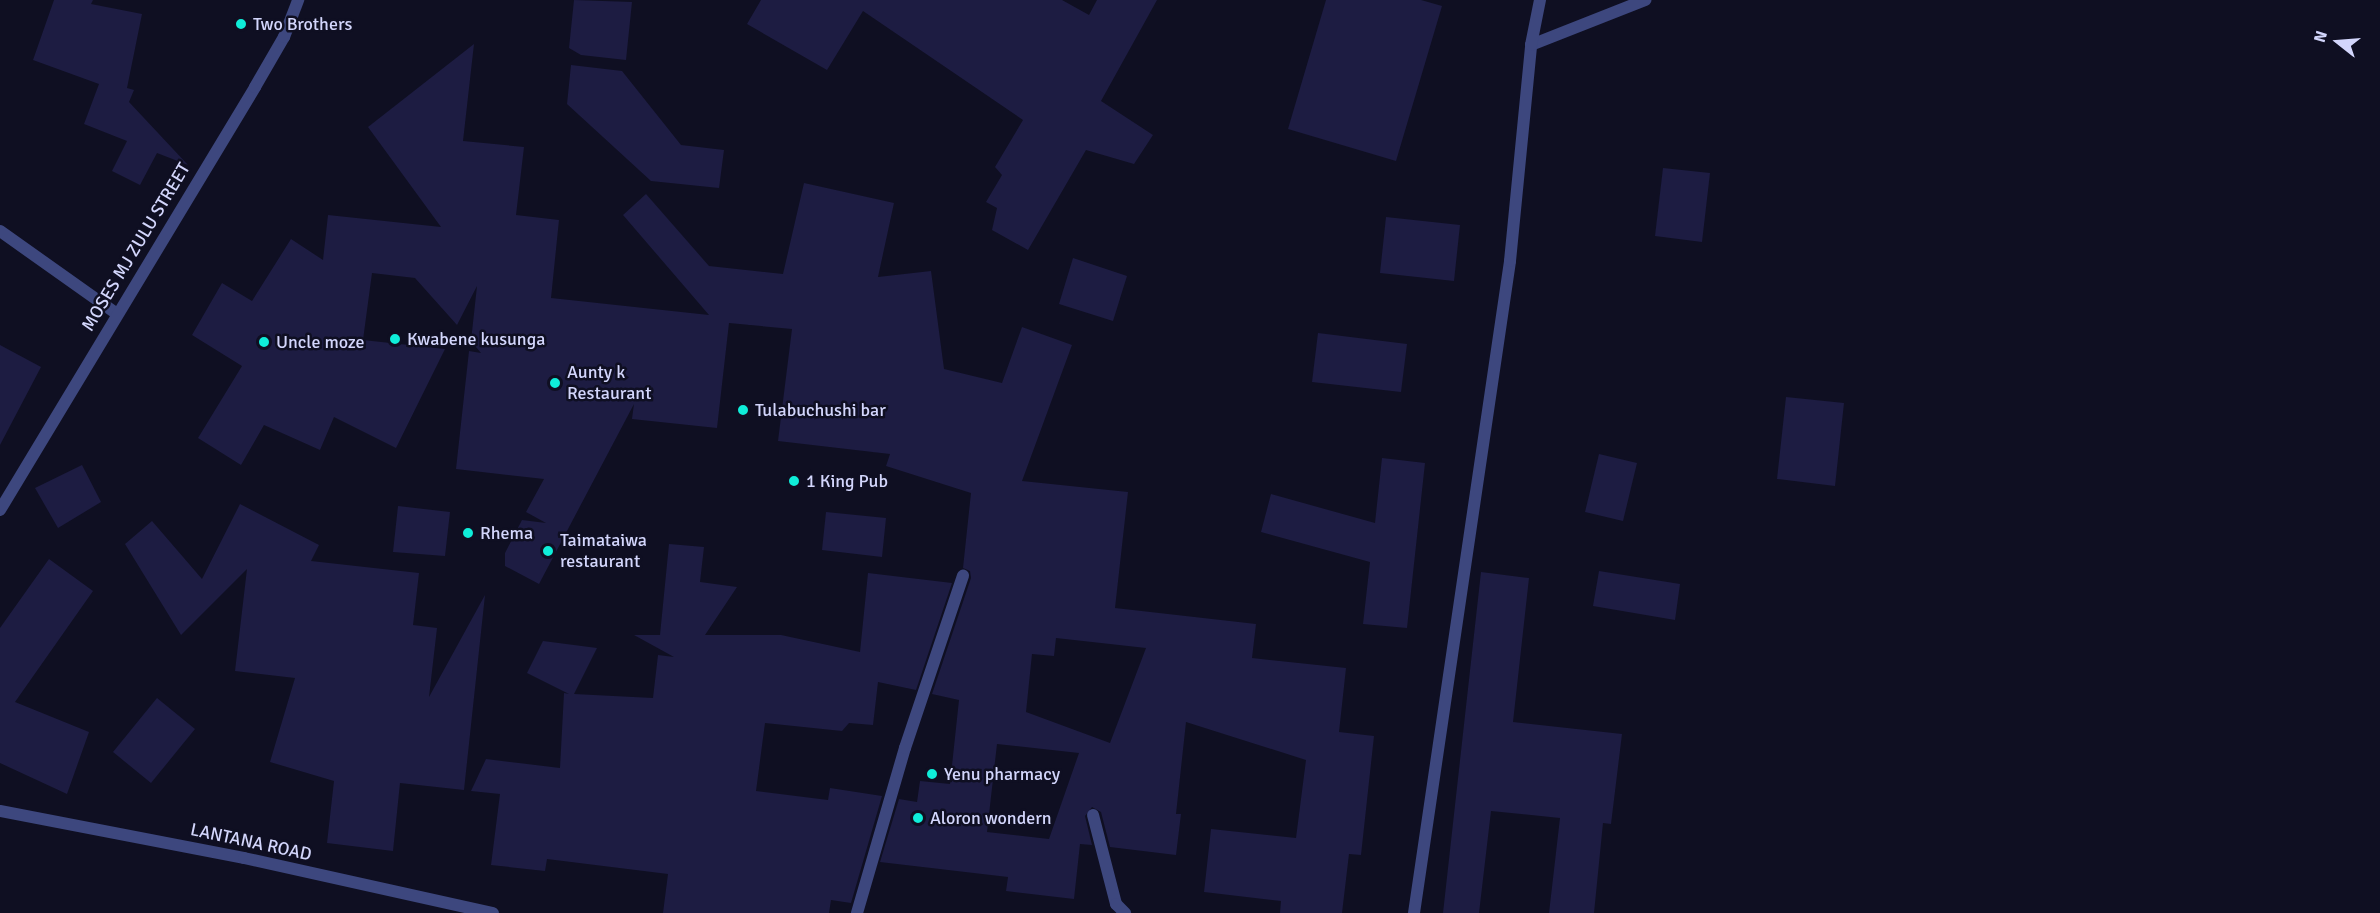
<!DOCTYPE html>
<style>
body{margin:0}
#map{position:relative;width:2380px;height:913px;overflow:hidden;background:#0f0f22;font-family:Signika,sans-serif}
div>[style]{position:absolute}
.building>*{inset:0;background:#1d1c42}
.minor>*{height:12px;margin:-6px;padding:0 6px;transform-origin:6px;border-radius:6px;background:#3d477e}
.tertiary>*{height:12px;margin:-6px;padding:0 6px;transform-origin:6px;border-radius:6px;background:#3d477e}
.dots>*{width:16px;height:16px;translate:-50% -50%;box-sizing:border-box;border:3px solid #0f0f22;border-radius:50%}
span{translate:-50% -50%;white-space:nowrap;text-align:center;line-height:1.15;-webkit-text-stroke:5px #0f0f22;paint-order:stroke}
.poi-label{font-size:18px;color:#d3d6fc}
.left{translate:0 -50%;text-align:left}
.street-label{font-size:18px;color:#d3d6fc}
.north{position:absolute;left:2308px;top:12px;width:60px;height:60px;-webkit-text-stroke:4px #0f0f22;paint-order:stroke;rotate:287deg;font-size:16px;font-weight:700;line-height:24px;text-align:center;color:#d3d6fc}
.north::after{content:'';display:block;margin:auto;width:21px;height:27px;background:#d3d6fc;clip-path:polygon(50% 0,100% 100%,50% 72%,0 100%)}
</style>
<div id="map">
<div class="building">
<i style="clip-path:polygon(54px 0,93px 0,91px 4px,142px 14px,127px 88px,134px 90px,129px 102px,188px 165px,157px 153px,140px 185px,112px 171px,127px 141px,84px 124px,99px 84px,33px 60px)"></i>
<i style="clip-path:polygon(574px 0,632px 2px,626px 60px,581px 55px,569px 48px)"></i>
<i style="clip-path:polygon(761px 0,1062px 0,1089px 15px,1097px 0,1157px 0,1101px 101px,1153px 135px,1134px 164px,1086px 150px,1028px 250px,992px 230px,997px 208px,986px 202px,1002px 175px,995px 167px,1023px 120px,863px 11px,827px 70px,747px 24px)"></i>
<i style="clip-path:polygon(1326px 0,1421px 0,1442px 6px,1396px 161px,1288px 129px)"></i>
<i style="clip-path:polygon(evenodd,474px 44px,463px 141px,524px 147px,516px 215px,559px 220px,551px 298px,709px 315px,623px 215px,646px 194px,709px 266px,783px 274px,804px 183px,894px 203px,878px 277px,931px 271px,944px 369px,1002px 383px,1022px 327px,1072px 345px,1022px 481px,1128px 492px,1115px 608px,1256px 624px,1252px 658px,1346px 668px,1339px 732px,1374px 736px,1361px 855px,1349px 854px,1342px 913px,1280px 913px,1281px 901px,1204px 892px,1211px 829px,1296px 838px,1306px 760px,1186px 722px,1176px 814px,1181px 814px,1176px 855px,1110px 847px,1101px 812px,1092px 807px,1085px 816px,1092px 845px,1080px 844px,1074px 899px,1006px 891px,1008px 877px,880px 862px,899px 799px,917px 802px,920px 781px,950px 784px,959px 700px,932px 694px,971px 578px,970px 571px,963px 568px,971px 493px,886px 466px,890px 454px,778px 441px,792px 329px,729px 323px,717px 428px,632px 419px,634px 404px,539px 584px,505px 566px,505px 553px,522px 520px,546px 523px,526px 512px,544px 479px,456px 469px,469px 351px,481px 353px,471px 341px,477px 286px,457px 325px,415px 278px,372px 273px,363px 340px,445px 349px,396px 448px,334px 417px,320px 450px,264px 425px,241px 465px,198px 438px,242px 366px,192px 335px,222px 283px,252px 301px,291px 239px,323px 260px,328px 215px,441px 227px,368px 127px,474px 44px,1056px 638px,1146px 648px,1110px 743px,1026px 712px,1032px 654px,1054px 656px,1056px 638px,474px 44px,997px 744px,1079px 753px,1049px 839px,987px 832px,997px 744px)"></i>
<i style="clip-path:polygon(571px 65px,622px 71px,681px 145px,724px 150px,719px 188px,651px 181px,567px 104px)"></i>
<i style="clip-path:polygon(1663px 168px,1710px 173px,1702px 242px,1655px 236px)"></i>
<i style="clip-path:polygon(1386px 217px,1460px 225px,1454px 281px,1380px 273px)"></i>
<i style="clip-path:polygon(1073px 258px,1127px 276px,1113px 321px,1059px 304px)"></i>
<i style="clip-path:polygon(1318px 333px,1407px 344px,1401px 392px,1312px 382px)"></i>
<i style="clip-path:polygon(0 345px,41px 367px,0 445px)"></i>
<i style="clip-path:polygon(1786px 397px,1844px 403px,1835px 486px,1777px 479px)"></i>
<i style="clip-path:polygon(1599px 454px,1637px 463px,1623px 521px,1585px 512px)"></i>
<i style="clip-path:polygon(1382px 458px,1425px 463px,1407px 628px,1363px 624px,1370px 562px,1261px 532px,1271px 494px,1375px 523px)"></i>
<i style="clip-path:polygon(82px 465px,101px 502px,58px 528px,35px 488px)"></i>
<i style="clip-path:polygon(240px 504px,319px 545px,311px 561px,419px 573px,413px 625px,437px 628px,429px 697px,485px 595px,464px 790px,400px 783px,393px 851px,327px 843px,334px 781px,270px 762px,295px 678px,235px 671px,247px 569px,181px 635px,125px 544px,152px 521px,202px 579px)"></i>
<i style="clip-path:polygon(398px 506px,450px 512px,445px 556px,393px 552px)"></i>
<i style="clip-path:polygon(826px 512px,886px 518px,882px 557px,822px 550px)"></i>
<i style="clip-path:polygon(669px 544px,704px 547px,700px 582px,737px 587px,705px 635px,781px 635px,860px 652px,868px 573px,952px 583px,916px 690px,878px 682px,873px 725px,849px 723px,842px 731px,765px 723px,756px 791px,828px 800px,830px 788px,882px 796px,851px 903px,831px 900px,829px 913px,663px 913px,668px 874px,547px 859px,545px 871px,491px 865px,500px 794px,471px 791px,486px 759px,560px 768px,564px 693px,569px 694px,527px 673px,543px 641px,597px 648px,574px 694px,653px 698px,658px 655px,674px 657px,634px 635px,660px 635px)"></i>
<i style="clip-path:polygon(49px 559px,93px 591px,15px 702px,89px 732px,67px 794px,0 763px,0 628px)"></i>
<i style="clip-path:polygon(1599px 571px,1680px 584px,1675px 620px,1593px 606px)"></i>
<i style="clip-path:polygon(1481px 572px,1529px 578px,1513px 722px,1622px 734px,1611px 824px,1603px 823px,1594px 913px,1549px 913px,1560px 818px,1491px 811px,1479px 913px,1443px 913px)"></i>
<i style="clip-path:polygon(157px 698px,195px 729px,151px 783px,113px 752px)"></i>
</div>
<div class="minor">
<i style="left:1531px;top:45px;width:123px;rotate:-21.5deg"></i>
<i style="left:0;top:231px;width:142px;rotate:35.3deg"></i>
<i style="left:0;top:510px;width:494px;rotate:-58.9deg"></i>
<i style="left:255px;top:87px;width:58px;rotate:-59.9deg"></i>
<i style="left:284px;top:37px;width:40px;rotate:-69deg"></i>
<i style="left:0;top:811px;width:248px;rotate:10.9deg"></i>
<i style="left:244px;top:858px;width:255px;rotate:12.5deg"></i>
<i style="left:1093px;top:815px;width:92px;rotate:75.5deg"></i>
<i style="left:1116px;top:904px;width:13px;rotate:45deg"></i>
<i style="left:857px;top:913px;width:172px;rotate:-73.8deg"></i>
<i style="left:905px;top:748px;width:182px;rotate:-71.4deg"></i>
</div>
<div class="tertiary">
<i style="left:1414px;top:913px;width:659px;rotate:-81.62deg"></i>
<i style="left:1510px;top:261px;width:217px;rotate:-84.4deg"></i>
<i style="left:1531px;top:45px;width:46px;rotate:-78.7deg"></i>
</div>
<div class="dots">
<i style="left:241px;top:24px;background:#0fedd9"></i>
<i style="left:395px;top:339px;background:#0fedd9"></i>
<i style="left:264px;top:342px;background:#0fedd9"></i>
<i style="left:555px;top:383px;background:#0fedd9"></i>
<i style="left:743px;top:410px;background:#0fedd9"></i>
<i style="left:794px;top:481px;background:#0fedd9"></i>
<i style="left:468px;top:533px;background:#0fedd9"></i>
<i style="left:548px;top:551px;background:#0fedd9"></i>
<i style="left:932px;top:774px;background:#0fedd9"></i>
<i style="left:918px;top:818px;background:#0fedd9"></i>
</div>
<div class="poi-label">
<span class="left" style="left:253px;top:24px">Two Brothers</span>
<span class="left" style="left:407px;top:339px">Kwabene kusunga</span>
<span class="left" style="left:276px;top:342px">Uncle moze</span>
<span class="left" style="left:567px;top:383px">Aunty k<br>Restaurant</span>
<span class="left" style="left:755px;top:410px">Tulabuchushi bar</span>
<span class="left" style="left:806px;top:481px">1 King Pub</span>
<span class="left" style="left:480px;top:533px">Rhema</span>
<span class="left" style="left:560px;top:551px">Taimataiwa<br>restaurant</span>
<span class="left" style="left:944px;top:774px">Yenu pharmacy</span>
<span class="left" style="left:930px;top:818px">Aloron wondern</span>
</div>
<div class="street-label">
<span style="left:136px;top:247px;rotate:-59deg">MOSES MJ ZULU STREET</span>
<span style="left:251px;top:842px;rotate:12deg">LANTANA ROAD</span>
</div>
<div class="north">N</div>
</div>
